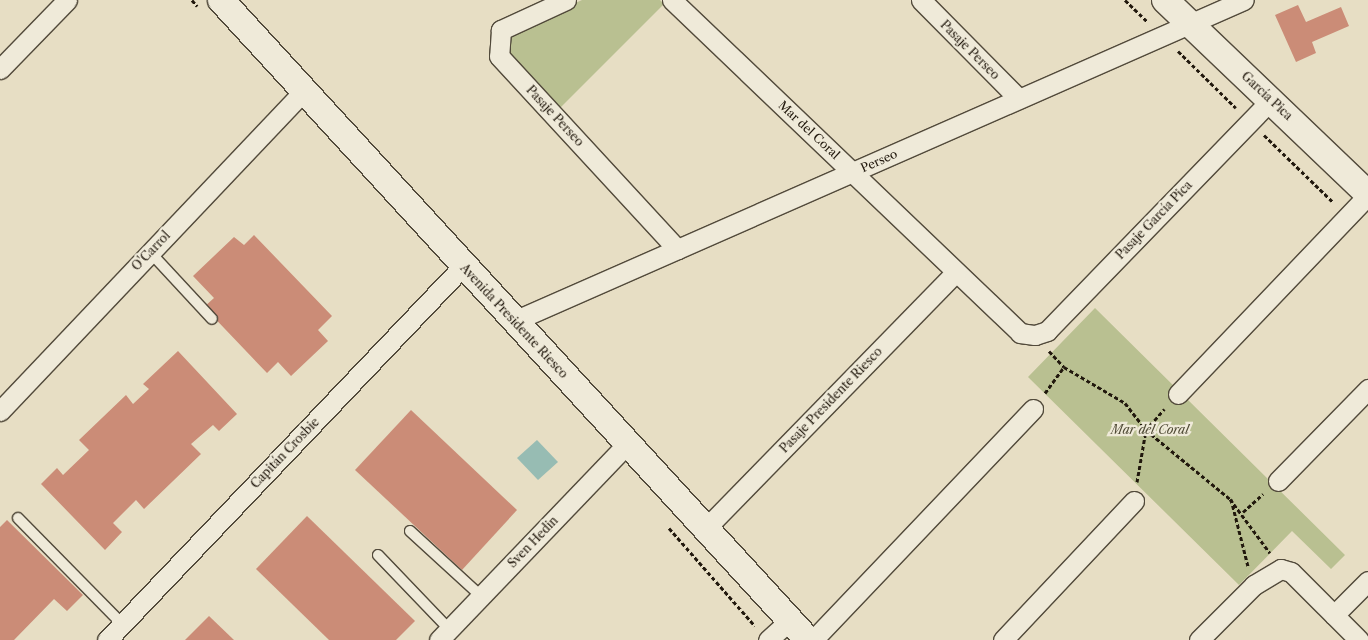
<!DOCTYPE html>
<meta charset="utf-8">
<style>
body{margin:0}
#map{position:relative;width:1368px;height:640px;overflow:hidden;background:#e7dec4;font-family:"Libre Caslon Text",serif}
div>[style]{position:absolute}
.green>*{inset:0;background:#b9c091}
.water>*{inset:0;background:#97bcb3}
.building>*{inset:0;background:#cb8c77}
.path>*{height:3px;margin-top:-1.5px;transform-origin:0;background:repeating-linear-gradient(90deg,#21180d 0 4px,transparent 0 6.5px)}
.roads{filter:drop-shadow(1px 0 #524a3b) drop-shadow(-1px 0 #524a3b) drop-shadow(0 1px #524a3b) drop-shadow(0 -1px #524a3b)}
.lane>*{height:10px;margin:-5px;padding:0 5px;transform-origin:5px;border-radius:5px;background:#efead9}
.street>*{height:19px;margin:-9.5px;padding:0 9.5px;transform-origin:9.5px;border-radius:9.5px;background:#efead9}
.secondary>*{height:26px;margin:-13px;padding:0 13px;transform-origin:13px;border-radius:13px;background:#efead9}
span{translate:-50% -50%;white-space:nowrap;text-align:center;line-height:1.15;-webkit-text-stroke:4.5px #efead9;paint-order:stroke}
.street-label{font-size:12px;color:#21180d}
.park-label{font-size:12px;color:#4f4a35;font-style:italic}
</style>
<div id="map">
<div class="green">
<i style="clip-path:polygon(582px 0,660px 0,664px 4px,559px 109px,508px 56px,509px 33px)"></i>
<i style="clip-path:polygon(1095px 308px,1345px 555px,1331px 569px,1292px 531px,1239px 585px,1028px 377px)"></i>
</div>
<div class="water">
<i style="clip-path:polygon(537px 440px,558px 462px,538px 480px,517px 458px)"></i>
</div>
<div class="building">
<i style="clip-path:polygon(1298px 5px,1306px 22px,1341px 7px,1349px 26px,1312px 42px,1316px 53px,1296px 62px,1275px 15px)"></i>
<i style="clip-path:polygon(254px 235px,332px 316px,318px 330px,328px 341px,291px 376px,278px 362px,267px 373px,204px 307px,214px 298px,193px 276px,234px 237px,244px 245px)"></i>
<i style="clip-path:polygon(178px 351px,237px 414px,219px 431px,213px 425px,191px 444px,201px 454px,144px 509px,136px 500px,113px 523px,122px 532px,105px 550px,41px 484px,57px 468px,63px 475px,89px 450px,79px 440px,126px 395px,133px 404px,149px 389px,143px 384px)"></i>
<i style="clip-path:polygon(411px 410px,517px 510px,462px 570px,355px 470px)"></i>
<i style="clip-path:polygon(307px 516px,415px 621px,396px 640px,329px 640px,256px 569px)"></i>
<i style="clip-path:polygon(7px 520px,83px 595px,67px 611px,54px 599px,14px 640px,0 640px,0 527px)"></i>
<i style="clip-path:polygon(209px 616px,234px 640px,185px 640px)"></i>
</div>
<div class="path">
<i style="left:192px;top:0;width:8px;rotate:50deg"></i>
<i style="left:1125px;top:0;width:30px;rotate:44deg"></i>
<i style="left:1178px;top:51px;width:81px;rotate:44.5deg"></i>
<i style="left:1264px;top:135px;width:96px;rotate:44.2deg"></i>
<i style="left:1049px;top:351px;width:22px;rotate:47deg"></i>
<i style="left:1064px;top:367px;width:71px;rotate:30.5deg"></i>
<i style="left:1125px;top:403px;width:34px;rotate:52deg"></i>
<i style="left:1146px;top:430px;width:109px;rotate:39.4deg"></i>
<i style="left:1230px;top:499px;width:67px;rotate:53.5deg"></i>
<i style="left:1045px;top:393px;width:32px;rotate:-54deg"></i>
<i style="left:1137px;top:482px;width:53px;rotate:-80.2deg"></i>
<i style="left:1146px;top:430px;width:28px;rotate:-49deg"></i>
<i style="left:1231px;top:499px;width:69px;rotate:75.8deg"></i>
<i style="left:1243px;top:512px;width:27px;rotate:-42deg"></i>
<i style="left:669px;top:528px;width:130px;rotate:48.7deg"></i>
</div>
<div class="roads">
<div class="lane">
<i style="left:150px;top:252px;width:91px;rotate:47.2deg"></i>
<i style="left:18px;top:518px;width:148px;rotate:45.5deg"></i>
<i style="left:410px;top:531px;width:96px;rotate:42.5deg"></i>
<i style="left:378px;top:555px;width:103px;rotate:46.2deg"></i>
</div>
<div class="street">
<i style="left:566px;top:0;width:72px;rotate:155.2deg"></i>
<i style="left:501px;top:30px;width:26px;rotate:94deg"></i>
<i style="left:499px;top:56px;width:263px;rotate:47.3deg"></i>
<i style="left:672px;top:0;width:482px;rotate:43.7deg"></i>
<i style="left:1020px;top:333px;width:15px;rotate:8deg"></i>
<i style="left:1035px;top:335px;width:13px;rotate:-18deg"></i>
<i style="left:1047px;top:331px;width:322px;rotate:-45.9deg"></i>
<i style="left:921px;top:0;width:139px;rotate:45.3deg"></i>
<i style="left:0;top:69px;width:96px;rotate:-45.8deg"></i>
<i style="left:514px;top:321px;width:797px;rotate:-23.74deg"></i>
<i style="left:1178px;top:394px;width:275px;rotate:-46.3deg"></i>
<i style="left:0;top:411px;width:440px;rotate:-46.5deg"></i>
<i style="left:1278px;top:481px;width:129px;rotate:-45.6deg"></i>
<i style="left:705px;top:529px;width:359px;rotate:-45.7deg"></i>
<i style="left:1334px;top:615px;width:48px;rotate:-45deg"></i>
<i style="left:107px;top:640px;width:516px;rotate:-46.41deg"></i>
<i style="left:439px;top:640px;width:272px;rotate:-46.2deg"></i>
<i style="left:768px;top:640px;width:30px;rotate:-42deg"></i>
<i style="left:813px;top:640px;width:319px;rotate:-46.4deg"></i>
<i style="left:1003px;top:640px;width:191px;rotate:-46.7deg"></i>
<i style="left:1199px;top:640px;width:78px;rotate:-45deg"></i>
<i style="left:1254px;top:585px;width:31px;rotate:-31deg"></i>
<i style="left:1281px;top:569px;width:10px;rotate:17deg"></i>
<i style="left:1291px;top:572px;width:96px;rotate:45deg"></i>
</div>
<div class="secondary">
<i style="left:221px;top:0;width:868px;rotate:47.47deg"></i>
<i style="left:1165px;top:0;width:281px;rotate:43.7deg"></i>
</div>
</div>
<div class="street-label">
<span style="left:970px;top:50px;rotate:45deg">Pasaje Perseo</span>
<span style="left:1267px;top:96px;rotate:43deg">García Pica</span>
<span style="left:555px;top:116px;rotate:47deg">Pasaje Perseo</span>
<span style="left:809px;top:130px;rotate:43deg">Mar del Coral</span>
<span style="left:879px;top:161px;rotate:-24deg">Perseo</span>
<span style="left:1154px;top:220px;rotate:-46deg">Pasaje García Pica</span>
<span style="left:151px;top:251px;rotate:-46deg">O'Carrol</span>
<span style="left:514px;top:321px;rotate:47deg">Avenida Presidente Riesco</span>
<span style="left:831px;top:400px;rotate:-46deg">Pasaje Presidente Riesco</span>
<span style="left:285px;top:453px;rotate:-46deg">Capitán Crosbie</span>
<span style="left:533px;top:542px;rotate:-46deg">Sven Hedin</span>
</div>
<div class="park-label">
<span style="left:1150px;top:430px">Mar del Coral</span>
</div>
</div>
